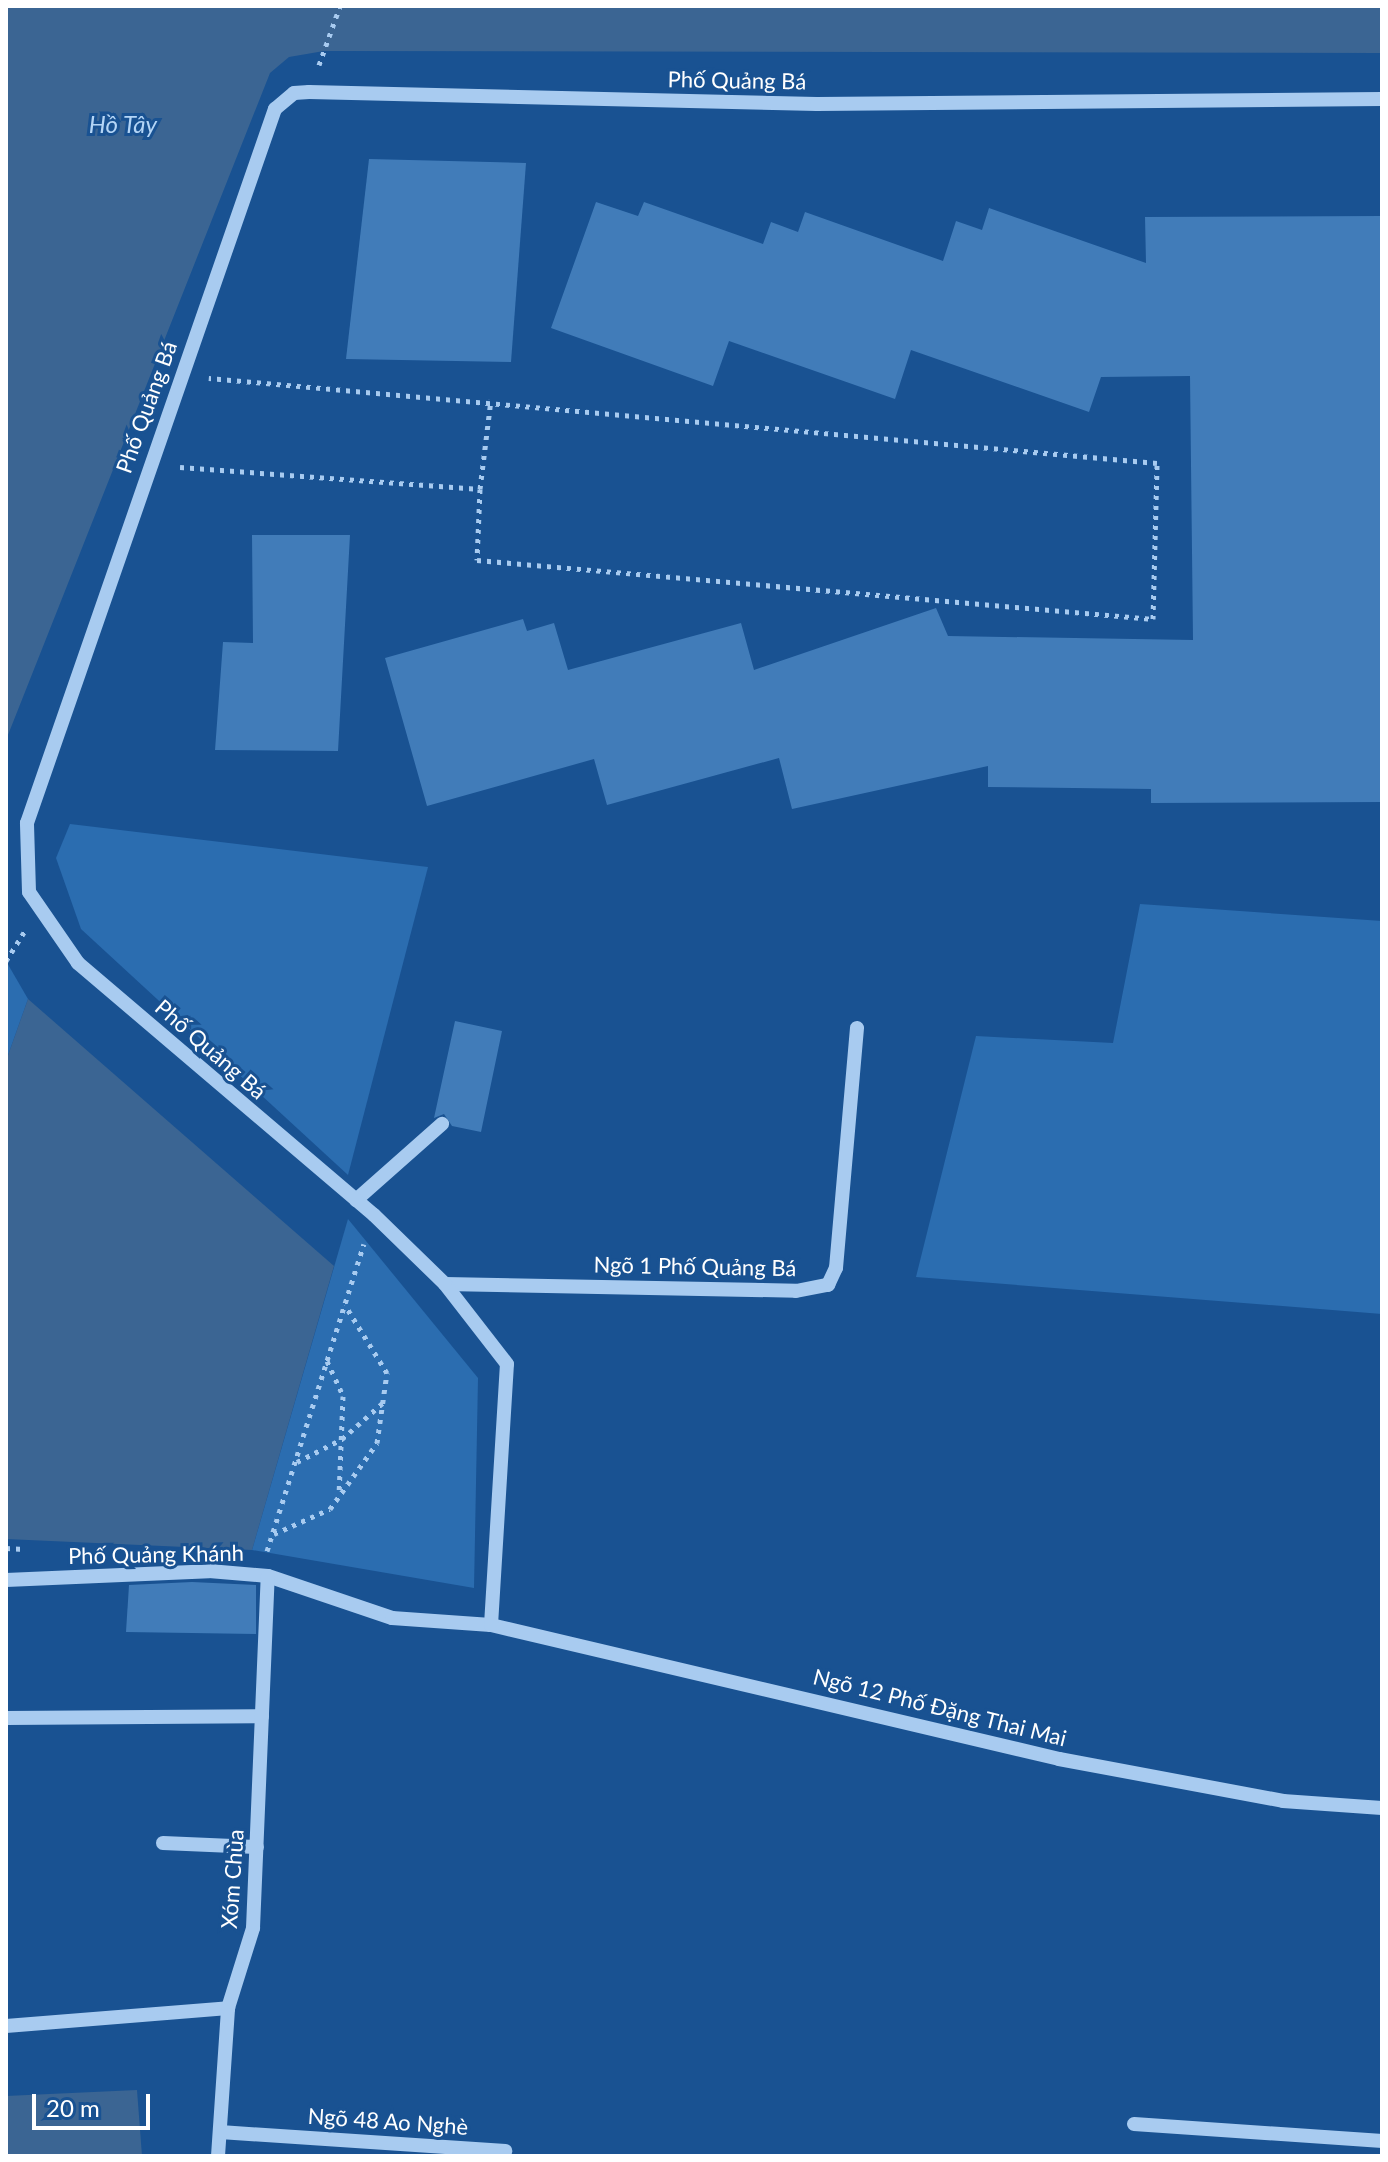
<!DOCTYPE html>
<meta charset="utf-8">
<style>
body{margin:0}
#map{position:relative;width:1388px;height:2162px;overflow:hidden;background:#195292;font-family:Lato,sans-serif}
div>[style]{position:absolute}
.green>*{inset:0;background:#2b6db0}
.water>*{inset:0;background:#3b6593}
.building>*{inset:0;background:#417cb9}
.path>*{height:5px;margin-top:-2.5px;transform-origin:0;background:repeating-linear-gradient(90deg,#a8cbf0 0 4px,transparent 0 10px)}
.minor>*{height:14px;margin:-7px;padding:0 7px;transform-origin:7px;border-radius:7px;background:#a8cbf0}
span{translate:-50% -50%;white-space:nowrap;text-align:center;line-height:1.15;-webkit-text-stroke:6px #195292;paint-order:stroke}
.street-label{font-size:22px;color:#fff}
.water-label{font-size:24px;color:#b4d5f6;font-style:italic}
.frame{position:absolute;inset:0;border:8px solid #fff;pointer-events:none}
.scale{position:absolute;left:32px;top:2094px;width:118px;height:36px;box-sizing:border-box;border:4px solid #fff;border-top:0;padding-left:10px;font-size:24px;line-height:28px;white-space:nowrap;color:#fff;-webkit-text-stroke:6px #195292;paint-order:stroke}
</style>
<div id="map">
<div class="green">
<i style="clip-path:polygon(70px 824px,428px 867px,348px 1175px,81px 929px,56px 858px)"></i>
<i style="clip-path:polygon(1140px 904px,1382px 921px,1382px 1314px,916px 1277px,976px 1036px,1113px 1043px)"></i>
<i style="clip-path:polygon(6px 961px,28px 999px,6px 1061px)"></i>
<i style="clip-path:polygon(348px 1219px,478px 1378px,474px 1588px,252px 1550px)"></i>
</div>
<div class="water">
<i style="clip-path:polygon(6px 6px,1382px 6px,1382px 53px,324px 51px,289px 57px,270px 73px,6px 740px)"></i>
<i style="clip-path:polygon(28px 999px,334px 1266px,252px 1550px,6px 1539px,6px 1061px)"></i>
<i style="clip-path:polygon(137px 2090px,142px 2156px,6px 2156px,6px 2096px)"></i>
</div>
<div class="building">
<i style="clip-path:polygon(369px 159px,526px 163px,511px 362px,346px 359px)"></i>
<i style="clip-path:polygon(596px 202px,638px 216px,644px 202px,763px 244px,771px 222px,798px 232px,805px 212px,943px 261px,956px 221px,982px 230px,989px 208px,1146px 263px,1145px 217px,1382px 216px,1382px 802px,1151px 803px,1151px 789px,988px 787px,988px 766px,792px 809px,779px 758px,607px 805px,594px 759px,427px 806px,385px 658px,523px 619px,527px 631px,554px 623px,568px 670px,741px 623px,754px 670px,936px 608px,948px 636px,1193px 640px,1190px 376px,1101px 377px,1089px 412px,911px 350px,895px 399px,729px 341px,713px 386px,551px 328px)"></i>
<i style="clip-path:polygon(252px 535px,350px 535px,338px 751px,215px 750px,223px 642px,253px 643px)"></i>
<i style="clip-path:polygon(455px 1021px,502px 1031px,481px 1132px,452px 1126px,444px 1114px,434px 1118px)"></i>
<i style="clip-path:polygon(192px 1582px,256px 1585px,256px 1634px,126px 1632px,129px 1585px)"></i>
</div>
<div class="path">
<i style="left:319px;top:65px;width:63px;rotate:-70.4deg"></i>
<i style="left:180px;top:467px;width:301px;rotate:4.2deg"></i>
<i style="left:480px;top:489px;width:71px;rotate:92.4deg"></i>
<i style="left:477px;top:560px;width:679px;rotate:4.99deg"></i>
<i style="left:1153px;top:619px;width:156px;rotate:-88.5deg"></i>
<i style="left:1157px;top:463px;width:952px;rotate:-174.88deg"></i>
<i style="left:480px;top:489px;width:90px;rotate:-83deg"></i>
<i style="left:6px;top:961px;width:36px;rotate:-58deg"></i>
<i style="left:327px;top:1361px;width:38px;rotate:65deg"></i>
<i style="left:343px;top:1396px;width:99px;rotate:92.3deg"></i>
<i style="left:297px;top:1462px;width:51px;rotate:-27.1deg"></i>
<i style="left:342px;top:1439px;width:59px;rotate:-41.6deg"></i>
<i style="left:274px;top:1534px;width:61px;rotate:-24.1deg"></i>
<i style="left:330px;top:1509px;width:81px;rotate:-54.5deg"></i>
<i style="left:377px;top:1443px;width:71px;rotate:-81.9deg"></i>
<i style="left:387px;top:1373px;width:80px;rotate:-121.7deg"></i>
<i style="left:6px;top:1548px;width:18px;rotate:3deg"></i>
<i style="left:267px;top:1551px;width:322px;rotate:-72.5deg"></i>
</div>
<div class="minor">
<i style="left:356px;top:1200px;width:115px;rotate:-41.5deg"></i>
<i style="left:445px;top:1284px;width:351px;rotate:1.1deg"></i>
<i style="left:796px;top:1291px;width:33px;rotate:-11deg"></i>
<i style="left:828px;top:1285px;width:19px;rotate:-65deg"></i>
<i style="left:836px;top:1268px;width:241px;rotate:-85deg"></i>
<i style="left:6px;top:1580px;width:203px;rotate:-2.5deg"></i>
<i style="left:209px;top:1571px;width:59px;rotate:4.8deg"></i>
<i style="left:268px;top:1576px;width:131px;rotate:18.7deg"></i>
<i style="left:392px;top:1618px;width:99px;rotate:4deg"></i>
<i style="left:491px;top:1625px;width:584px;rotate:13.27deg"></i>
<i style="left:1059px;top:1759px;width:228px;rotate:10.6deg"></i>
<i style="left:1283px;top:1801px;width:99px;rotate:4deg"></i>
<i style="left:491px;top:1625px;width:261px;rotate:-86.5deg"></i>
<i style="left:507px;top:1364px;width:101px;rotate:-127.8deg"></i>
<i style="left:445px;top:1284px;width:99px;rotate:-135.8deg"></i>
<i style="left:374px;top:1215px;width:389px;rotate:-139.6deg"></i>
<i style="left:78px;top:963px;width:86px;rotate:-124.6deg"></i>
<i style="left:29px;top:892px;width:69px;rotate:-91.7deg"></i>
<i style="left:27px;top:823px;width:756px;rotate:-70.85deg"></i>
<i style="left:275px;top:109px;width:25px;rotate:-40deg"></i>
<i style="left:294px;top:93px;width:15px;rotate:-4deg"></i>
<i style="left:309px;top:92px;width:508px;rotate:1.35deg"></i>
<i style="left:817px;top:104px;width:565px;rotate:-0.51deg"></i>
<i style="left:6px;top:1718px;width:256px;rotate:-0.4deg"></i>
<i style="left:163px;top:1843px;width:94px;rotate:2.4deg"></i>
<i style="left:6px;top:2026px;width:223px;rotate:-4.6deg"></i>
<i style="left:1134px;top:2124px;width:249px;rotate:3.9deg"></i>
<i style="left:220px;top:2132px;width:286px;rotate:3.8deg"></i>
<i style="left:218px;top:2156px;width:148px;rotate:-86.1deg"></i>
<i style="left:228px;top:2008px;width:84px;rotate:-72.6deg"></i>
<i style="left:253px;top:1928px;width:352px;rotate:-87.6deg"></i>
</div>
<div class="street-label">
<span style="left:737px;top:80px;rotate:1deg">Phố Quảng Bá</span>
<span style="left:146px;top:407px;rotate:-70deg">Phố Quảng Bá</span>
<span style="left:211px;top:1049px;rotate:41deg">Phố Quảng Bá</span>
<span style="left:695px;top:1266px;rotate:1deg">Ngõ 1 Phố Quảng Bá</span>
<span style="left:156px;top:1554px;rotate:-1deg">Phố Quảng Khánh</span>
<span style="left:940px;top:1707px;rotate:14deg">Ngõ 12 Phố Đặng Thai Mai</span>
<span style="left:232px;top:1879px;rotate:-86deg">Xóm Chùa</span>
<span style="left:388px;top:2121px;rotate:4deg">Ngõ 48 Ao Nghè</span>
</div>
<div class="water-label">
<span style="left:123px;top:124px">Hồ Tây</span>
</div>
<div class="frame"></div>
<div class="scale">20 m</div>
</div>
